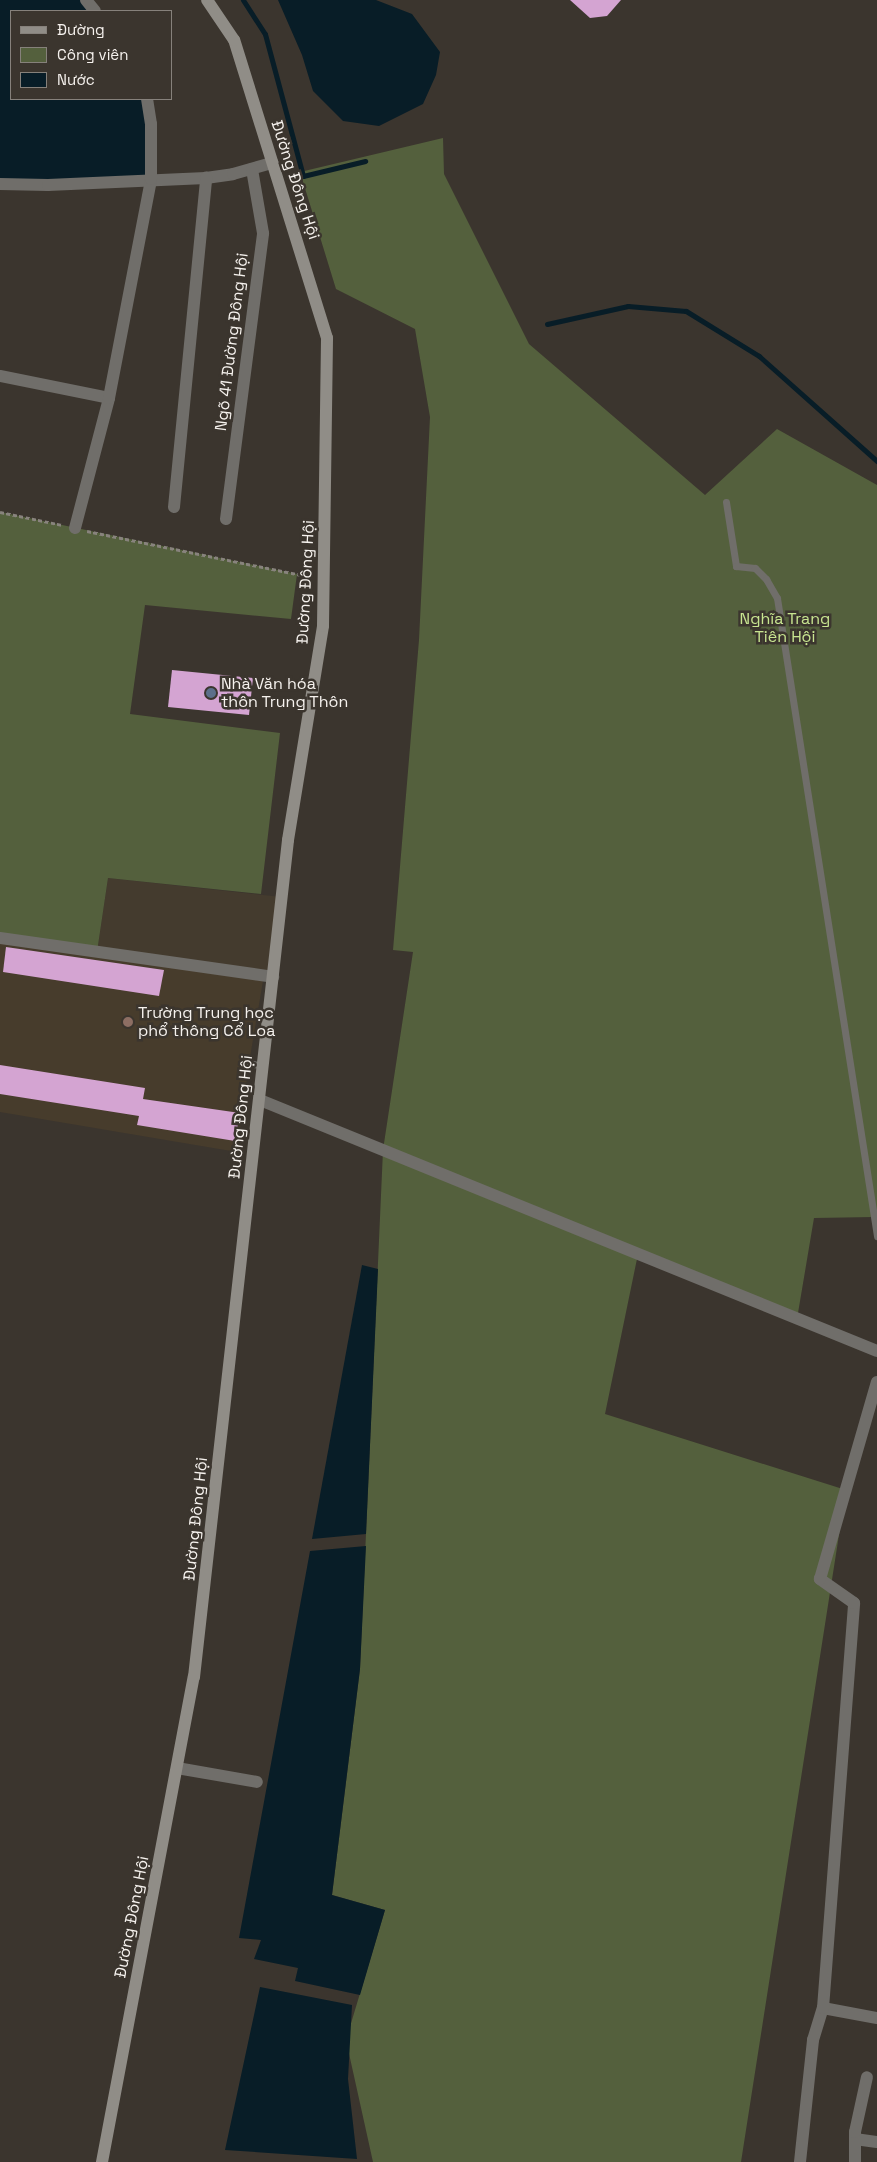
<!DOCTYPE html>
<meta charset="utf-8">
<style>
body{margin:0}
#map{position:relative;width:877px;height:2162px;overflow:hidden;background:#3b352e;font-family:"Space Grotesk",sans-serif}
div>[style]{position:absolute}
.built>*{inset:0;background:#443b2e}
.education>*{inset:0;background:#473c2c}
.green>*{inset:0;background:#54603d}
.water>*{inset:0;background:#081d27}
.stream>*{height:5px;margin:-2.5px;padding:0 2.5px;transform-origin:2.5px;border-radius:2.5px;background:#081d27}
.building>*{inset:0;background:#d4a4d2}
.path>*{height:3px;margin-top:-1.5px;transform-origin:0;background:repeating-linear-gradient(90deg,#88837d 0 4px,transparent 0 6.5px)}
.lane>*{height:7px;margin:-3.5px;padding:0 3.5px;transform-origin:3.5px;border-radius:3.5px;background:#706e6a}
.street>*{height:12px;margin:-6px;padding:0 6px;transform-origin:6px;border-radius:6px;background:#706e6a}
.secondary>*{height:12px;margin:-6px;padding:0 6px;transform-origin:6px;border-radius:6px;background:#908d87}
.dots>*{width:14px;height:14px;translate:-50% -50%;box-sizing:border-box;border:2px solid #3b352e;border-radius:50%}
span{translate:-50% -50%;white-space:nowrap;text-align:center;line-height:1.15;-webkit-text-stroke:5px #3b352e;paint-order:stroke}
.street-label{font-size:16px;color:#f6f2ee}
.park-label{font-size:16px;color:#c8e590}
.poi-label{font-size:16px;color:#f6f2ee}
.left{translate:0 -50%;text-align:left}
.legend{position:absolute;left:10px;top:10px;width:162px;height:90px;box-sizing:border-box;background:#3b352e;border:1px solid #86817b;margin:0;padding:6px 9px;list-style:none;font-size:15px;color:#f6f2ee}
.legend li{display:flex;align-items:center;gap:10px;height:25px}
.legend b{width:25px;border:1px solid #86817b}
</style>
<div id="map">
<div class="built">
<i style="clip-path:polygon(108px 878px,282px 897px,273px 977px,97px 952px)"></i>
</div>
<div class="education">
<i style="clip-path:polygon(0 943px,263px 981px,249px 1063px,237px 1152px,0 1112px)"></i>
</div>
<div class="green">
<i style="clip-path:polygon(443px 138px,444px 174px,529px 344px,705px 495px,777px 429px,877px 485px,877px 1236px,874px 1217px,814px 1218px,797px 1319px,638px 1254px,605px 1414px,846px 1490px,741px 2162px,373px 2162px,346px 2040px,385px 1910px,332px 1895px,360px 1669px,383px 1150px,413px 952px,393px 950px,419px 640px,430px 417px,415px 329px,336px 289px,300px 172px)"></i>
<i style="clip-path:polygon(0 512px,297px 574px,291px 619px,145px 605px,130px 714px,280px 733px,261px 894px,108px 878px,97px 952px,0 937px)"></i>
</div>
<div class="water">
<i style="clip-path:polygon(0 0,86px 0,95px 11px,11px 11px,11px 99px,147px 99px,151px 179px,0 184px)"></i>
<i style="clip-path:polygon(278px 0,376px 0,412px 14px,440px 52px,436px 75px,423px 104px,379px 126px,343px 121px,313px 91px,302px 55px)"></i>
<i style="clip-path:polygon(362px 1265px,378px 1269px,366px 1534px,312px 1539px)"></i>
<i style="clip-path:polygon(366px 1546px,360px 1669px,332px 1895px,385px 1910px,360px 1995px,295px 1981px,298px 1968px,254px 1959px,261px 1940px,239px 1938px,310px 1551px)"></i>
<i style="clip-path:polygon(260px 1987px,352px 2005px,348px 2079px,357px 2159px,225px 2150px)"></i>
</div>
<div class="stream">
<i style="left:243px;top:0;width:40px;rotate:57.1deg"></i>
<i style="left:265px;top:34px;width:147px;rotate:75deg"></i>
<i style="left:303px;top:176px;width:64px;rotate:-13.6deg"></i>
<i style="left:547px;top:324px;width:83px;rotate:-12.5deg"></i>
<i style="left:628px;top:306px;width:58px;rotate:4.9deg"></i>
<i style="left:686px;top:311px;width:86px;rotate:31.7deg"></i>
<i style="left:759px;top:356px;width:158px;rotate:41.7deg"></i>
</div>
<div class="building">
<i style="clip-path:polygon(570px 0,621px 0,607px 16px,590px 18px)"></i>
<i style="clip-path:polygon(172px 670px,253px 678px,249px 715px,168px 707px)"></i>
<i style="clip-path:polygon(6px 947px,164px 970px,159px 996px,3px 972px)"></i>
<i style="clip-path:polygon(0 1065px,145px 1088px,143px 1099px,240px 1113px,235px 1141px,137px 1125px,139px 1116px,0 1094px)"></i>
</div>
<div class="path">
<i style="left:0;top:512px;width:63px;rotate:11.8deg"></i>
<i style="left:87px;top:531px;width:229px;rotate:11.6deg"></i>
</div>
<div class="lane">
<i style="left:726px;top:502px;width:65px;rotate:81.1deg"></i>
<i style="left:736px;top:566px;width:19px;rotate:6deg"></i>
<i style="left:755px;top:568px;width:16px;rotate:45deg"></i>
<i style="left:766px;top:579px;width:22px;rotate:60deg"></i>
<i style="left:777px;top:598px;width:646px;rotate:81.09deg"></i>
<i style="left:249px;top:1063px;width:14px;rotate:12deg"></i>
</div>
<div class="street">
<i style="left:86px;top:0;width:14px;rotate:51deg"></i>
<i style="left:0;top:184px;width:48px;rotate:1.2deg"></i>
<i style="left:48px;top:185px;width:158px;rotate:-2.5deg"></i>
<i style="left:206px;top:178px;width:27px;rotate:-8deg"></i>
<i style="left:233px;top:174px;width:41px;rotate:-15.8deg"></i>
<i style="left:0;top:376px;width:111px;rotate:11.4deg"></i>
<i style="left:174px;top:507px;width:331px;rotate:-84.4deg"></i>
<i style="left:226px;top:519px;width:288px;rotate:-82.6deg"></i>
<i style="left:263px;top:233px;width:65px;rotate:-99.8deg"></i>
<i style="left:75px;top:528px;width:134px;rotate:-75.3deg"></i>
<i style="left:109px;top:398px;width:223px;rotate:-79.1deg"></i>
<i style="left:151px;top:179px;width:55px;rotate:-90deg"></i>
<i style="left:151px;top:124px;width:25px;rotate:-99deg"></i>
<i style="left:0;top:938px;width:276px;rotate:8.1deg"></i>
<i style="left:260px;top:1100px;width:666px;rotate:22.14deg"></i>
<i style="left:177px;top:1768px;width:81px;rotate:9.9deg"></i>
<i style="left:823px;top:2008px;width:55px;rotate:10.5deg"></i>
<i style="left:855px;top:2139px;width:22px;rotate:8deg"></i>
<i style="left:800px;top:2162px;width:123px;rotate:-83.9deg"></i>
<i style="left:813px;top:2040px;width:34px;rotate:-73deg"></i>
<i style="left:823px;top:2008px;width:406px;rotate:-85.6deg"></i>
<i style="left:854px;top:1603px;width:42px;rotate:-144.8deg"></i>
<i style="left:820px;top:1579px;width:205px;rotate:-73.9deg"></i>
<i style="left:855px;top:2162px;width:30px;rotate:-90deg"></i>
<i style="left:855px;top:2132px;width:56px;rotate:-77.7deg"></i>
</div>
<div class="secondary">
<i style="left:102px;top:2162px;width:494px;rotate:-79.3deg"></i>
<i style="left:194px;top:1677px;width:842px;rotate:-83.59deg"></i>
<i style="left:288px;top:840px;width:217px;rotate:-80.7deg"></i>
<i style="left:323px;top:626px;width:288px;rotate:-89.2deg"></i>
<i style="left:327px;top:338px;width:312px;rotate:-107.3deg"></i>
<i style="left:234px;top:40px;width:48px;rotate:-124deg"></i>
</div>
<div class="dots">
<i style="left:211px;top:693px;background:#5c6f8a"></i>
<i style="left:128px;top:1022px;background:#8d6e63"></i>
</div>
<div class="street-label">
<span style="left:295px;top:180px;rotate:72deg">Đường Đông Hội</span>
<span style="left:232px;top:342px;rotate:-83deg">Ngõ 41 Đường Đông Hội</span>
<span style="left:306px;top:582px;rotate:-87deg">Đường Đông Hội</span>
<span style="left:241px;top:1117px;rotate:-84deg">Đường Đông Hội</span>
<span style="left:196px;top:1519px;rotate:-84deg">Đường Đông Hội</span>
<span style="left:132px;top:1917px;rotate:-79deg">Đường Đông Hội</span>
</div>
<div class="park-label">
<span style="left:785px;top:628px">Nghĩa Trang<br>Tiên Hội</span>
</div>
<div class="poi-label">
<span class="left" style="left:221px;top:693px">Nhà Văn hóa<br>thôn Trung Thôn</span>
<span class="left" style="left:138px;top:1022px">Trường Trung học<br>phổ thông Cổ Loa</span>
</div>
<ul class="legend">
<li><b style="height:6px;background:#908d87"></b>Đường</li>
<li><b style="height:14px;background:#54603d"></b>Công viên</li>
<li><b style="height:14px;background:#081d27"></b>Nước</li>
</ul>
</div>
